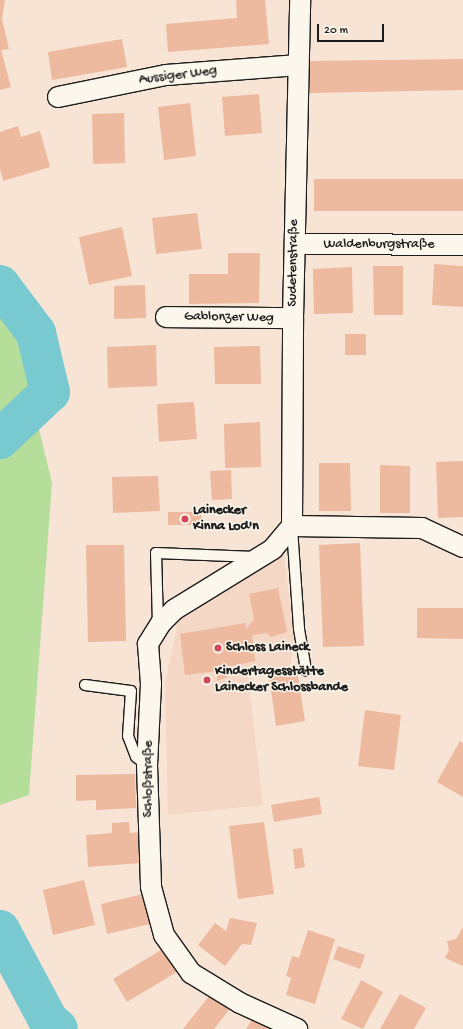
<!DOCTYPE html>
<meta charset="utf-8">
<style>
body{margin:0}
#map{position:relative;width:463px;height:1029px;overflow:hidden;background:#f7e4d5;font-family:"Gochi Hand",sans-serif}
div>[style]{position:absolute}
.built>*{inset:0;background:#f4d7c5}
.green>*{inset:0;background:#b5de9a}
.river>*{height:40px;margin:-20px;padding:0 20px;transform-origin:20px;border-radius:20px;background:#79c9d1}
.building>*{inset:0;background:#edb99f}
.roads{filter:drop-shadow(1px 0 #1c1c1c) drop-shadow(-1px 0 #1c1c1c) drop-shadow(0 1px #1c1c1c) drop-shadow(0 -1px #1c1c1c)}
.lane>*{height:10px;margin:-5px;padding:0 5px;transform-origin:5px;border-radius:5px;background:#fbf7ec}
.street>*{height:20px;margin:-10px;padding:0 10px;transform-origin:10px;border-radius:10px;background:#fbf7ec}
.dots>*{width:11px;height:11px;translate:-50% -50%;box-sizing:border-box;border:2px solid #fbf7ec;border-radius:50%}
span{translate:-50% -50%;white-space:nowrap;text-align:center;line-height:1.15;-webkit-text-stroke:3px #fbf7ec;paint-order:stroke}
.street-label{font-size:14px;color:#1c1c1c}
.poi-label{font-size:14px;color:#1c1c1c;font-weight:700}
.left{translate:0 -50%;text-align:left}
.scale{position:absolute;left:317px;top:24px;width:67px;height:18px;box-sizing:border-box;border:2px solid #1c1c1c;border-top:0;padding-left:5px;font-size:12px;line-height:14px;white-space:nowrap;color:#1c1c1c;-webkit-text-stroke:3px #fbf7ec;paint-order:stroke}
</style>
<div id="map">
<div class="built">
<i style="clip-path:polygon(283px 550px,294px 634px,290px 668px,248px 676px,263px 805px,168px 815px,165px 684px,178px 622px)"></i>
</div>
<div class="green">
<i style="clip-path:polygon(0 268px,52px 483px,29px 795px,0 805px)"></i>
</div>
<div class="river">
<i style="left:0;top:285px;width:60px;rotate:53.1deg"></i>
<i style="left:36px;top:333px;width:61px;rotate:76.7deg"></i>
<i style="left:50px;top:392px;width:69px;rotate:136.8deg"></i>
<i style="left:0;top:930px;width:102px;rotate:61.9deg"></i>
<i style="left:48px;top:1020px;width:13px;rotate:42deg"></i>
</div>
<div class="building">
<i style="clip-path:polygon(0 0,5px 0,2px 19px,9px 49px,1px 50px,11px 87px,0 90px)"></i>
<i style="clip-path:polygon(236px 0,265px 0,269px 44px,168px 52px,166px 24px,237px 18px)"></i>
<i style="clip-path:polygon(122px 39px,127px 67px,52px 80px,48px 52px)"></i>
<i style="clip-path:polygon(463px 59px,463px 90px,310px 93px,309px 61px)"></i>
<i style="clip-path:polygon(259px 94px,262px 133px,225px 136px,222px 97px)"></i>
<i style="clip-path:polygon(190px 103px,196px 156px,164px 160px,158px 107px)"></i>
<i style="clip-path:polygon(124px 113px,125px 163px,93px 164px,92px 114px)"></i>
<i style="clip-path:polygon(18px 126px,21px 137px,40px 131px,50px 167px,3px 181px,0 169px,0 132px)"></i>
<i style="clip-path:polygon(314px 179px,463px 179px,463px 211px,314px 211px)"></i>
<i style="clip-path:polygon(197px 213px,202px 249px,156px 254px,152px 218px)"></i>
<i style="clip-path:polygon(122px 227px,132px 276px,89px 285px,79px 237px)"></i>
<i style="clip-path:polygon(228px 253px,260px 253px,259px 303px,189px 304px,189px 274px,228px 274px)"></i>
<i style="clip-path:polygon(434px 264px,463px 266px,463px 307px,432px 305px)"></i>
<i style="clip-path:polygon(373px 266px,403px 266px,403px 315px,374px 315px)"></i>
<i style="clip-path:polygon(352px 267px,353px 313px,314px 314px,313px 269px)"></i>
<i style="clip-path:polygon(145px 285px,146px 318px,114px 319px,114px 286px)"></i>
<i style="clip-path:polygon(345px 334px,366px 334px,366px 355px,345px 355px)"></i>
<i style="clip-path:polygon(156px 345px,157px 386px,108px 388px,107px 347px)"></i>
<i style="clip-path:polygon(260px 346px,261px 384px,215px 384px,214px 347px)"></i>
<i style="clip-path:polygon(194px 402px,197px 439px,159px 442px,157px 404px)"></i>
<i style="clip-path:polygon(260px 422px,261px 467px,225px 468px,224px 424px)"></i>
<i style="clip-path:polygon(463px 461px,463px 517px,438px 518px,436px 462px)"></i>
<i style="clip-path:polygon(319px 463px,350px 463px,351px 511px,319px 511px)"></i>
<i style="clip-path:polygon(380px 465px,410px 466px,410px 513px,380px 513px)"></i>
<i style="clip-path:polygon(231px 470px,232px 499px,212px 500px,210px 471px)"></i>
<i style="clip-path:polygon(158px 476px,160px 511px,113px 513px,112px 477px)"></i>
<i style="clip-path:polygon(168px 512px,201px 512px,202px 525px,168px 525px)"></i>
<i style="clip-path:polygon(360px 543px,364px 646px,323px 647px,319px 545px)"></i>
<i style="clip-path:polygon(86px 545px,124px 545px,126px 641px,88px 642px)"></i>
<i style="clip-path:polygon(278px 588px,287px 632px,271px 637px,267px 633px,252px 635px,255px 661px,226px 667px,227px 677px,217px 681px,217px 671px,185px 675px,180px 634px,246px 623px,246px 629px,254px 619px,249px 594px)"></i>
<i style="clip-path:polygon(417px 608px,463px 608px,463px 639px,417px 638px)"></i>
<i style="clip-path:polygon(297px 671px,305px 721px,276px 726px,269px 675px)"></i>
<i style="clip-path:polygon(365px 710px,401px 715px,394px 770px,358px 766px)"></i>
<i style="clip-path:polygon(460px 741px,463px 743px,463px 797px,437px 782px)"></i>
<i style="clip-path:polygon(135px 774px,136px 808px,96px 810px,96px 800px,76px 801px,76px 775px)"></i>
<i style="clip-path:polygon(319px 797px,322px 814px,274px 822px,271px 805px)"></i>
<i style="clip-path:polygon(129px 822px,130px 833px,140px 832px,142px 863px,88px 867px,86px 835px,112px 833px,112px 823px)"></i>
<i style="clip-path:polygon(264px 822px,274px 894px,238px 899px,229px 826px)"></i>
<i style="clip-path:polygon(302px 848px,305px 867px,295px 869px,293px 849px)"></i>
<i style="clip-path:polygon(84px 880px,95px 925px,53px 935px,43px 890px)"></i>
<i style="clip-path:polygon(147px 893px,154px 923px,107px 934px,101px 904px)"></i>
<i style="clip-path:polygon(230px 918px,257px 923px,251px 945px,242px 944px,225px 966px,198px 945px,215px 923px,226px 931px)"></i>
<i style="clip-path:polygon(463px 927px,463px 966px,445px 958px,449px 950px,447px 941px,456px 939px)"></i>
<i style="clip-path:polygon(308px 930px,335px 939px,315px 1004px,286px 995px,291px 978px,286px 976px,292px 956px,299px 958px)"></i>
<i style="clip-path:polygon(338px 946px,365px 955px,360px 969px,333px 959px)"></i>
<i style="clip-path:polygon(166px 947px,180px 970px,127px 1002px,113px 979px)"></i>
<i style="clip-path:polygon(361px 980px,383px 992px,363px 1029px,341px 1019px)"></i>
<i style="clip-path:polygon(400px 994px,426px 1008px,414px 1029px,380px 1029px)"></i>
<i style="clip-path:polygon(210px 995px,229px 1010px,214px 1029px,183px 1029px)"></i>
<i style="clip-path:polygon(253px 1018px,270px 1029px,246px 1029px)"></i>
</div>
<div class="roads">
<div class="lane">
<i style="left:292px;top:528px;width:101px;rotate:86deg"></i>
<i style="left:299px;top:629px;width:42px;rotate:80.3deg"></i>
<i style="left:158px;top:624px;width:71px;rotate:-91.6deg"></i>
<i style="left:156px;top:553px;width:99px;rotate:2.3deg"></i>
<i style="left:85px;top:685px;width:46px;rotate:7.4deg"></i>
<i style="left:131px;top:691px;width:45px;rotate:93.8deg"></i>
<i style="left:128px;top:736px;width:22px;rotate:69deg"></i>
<i style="left:136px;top:757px;width:14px;rotate:36deg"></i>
</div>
<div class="street">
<i style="left:58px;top:97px;width:110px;rotate:-11.5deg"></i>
<i style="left:166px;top:75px;width:133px;rotate:-4.3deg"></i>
<i style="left:295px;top:244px;width:168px;rotate:0.3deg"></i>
<i style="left:166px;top:317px;width:127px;rotate:0.5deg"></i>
<i style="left:292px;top:526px;width:30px;rotate:130deg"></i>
<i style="left:273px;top:549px;width:116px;rotate:148.4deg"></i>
<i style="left:174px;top:610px;width:18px;rotate:135deg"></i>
<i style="left:161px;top:623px;width:25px;rotate:122deg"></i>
<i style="left:148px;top:644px;width:40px;rotate:85.7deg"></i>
<i style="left:151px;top:684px;width:81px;rotate:92.8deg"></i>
<i style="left:147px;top:765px;width:122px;rotate:88.1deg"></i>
<i style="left:151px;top:887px;width:50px;rotate:74.8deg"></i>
<i style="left:164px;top:935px;width:47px;rotate:54.6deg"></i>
<i style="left:191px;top:973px;width:57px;rotate:31.5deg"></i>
<i style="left:240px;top:1003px;width:63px;rotate:24.5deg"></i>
<i style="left:292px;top:526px;width:208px;rotate:-89.7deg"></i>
<i style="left:293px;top:318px;width:318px;rotate:-88.7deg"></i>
<i style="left:292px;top:526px;width:130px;rotate:0.9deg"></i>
<i style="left:422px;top:528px;width:45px;rotate:24.9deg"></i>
</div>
</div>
<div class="dots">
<i style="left:185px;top:519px;background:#d1495b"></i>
<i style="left:218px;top:648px;background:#d1495b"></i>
<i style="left:207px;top:680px;background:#d1495b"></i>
</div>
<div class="street-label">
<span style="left:178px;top:76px;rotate:-7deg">Aussiger Weg</span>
<span style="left:379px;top:245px">Waldenburgstraße</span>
<span style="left:294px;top:263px;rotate:-89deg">Sudetenstraße</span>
<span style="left:229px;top:318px;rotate:1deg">Gablonzer Weg</span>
<span style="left:149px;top:779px;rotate:-90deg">Schloßstraße</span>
</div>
<div class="poi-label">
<span class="left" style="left:193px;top:519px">Lainecker<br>Kinna Lod'n</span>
<span class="left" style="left:226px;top:648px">Schloss Laineck</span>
<span class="left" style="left:215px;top:680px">Kindertagesstätte<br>Lainecker Schlossbande</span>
</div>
<div class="scale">20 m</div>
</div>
